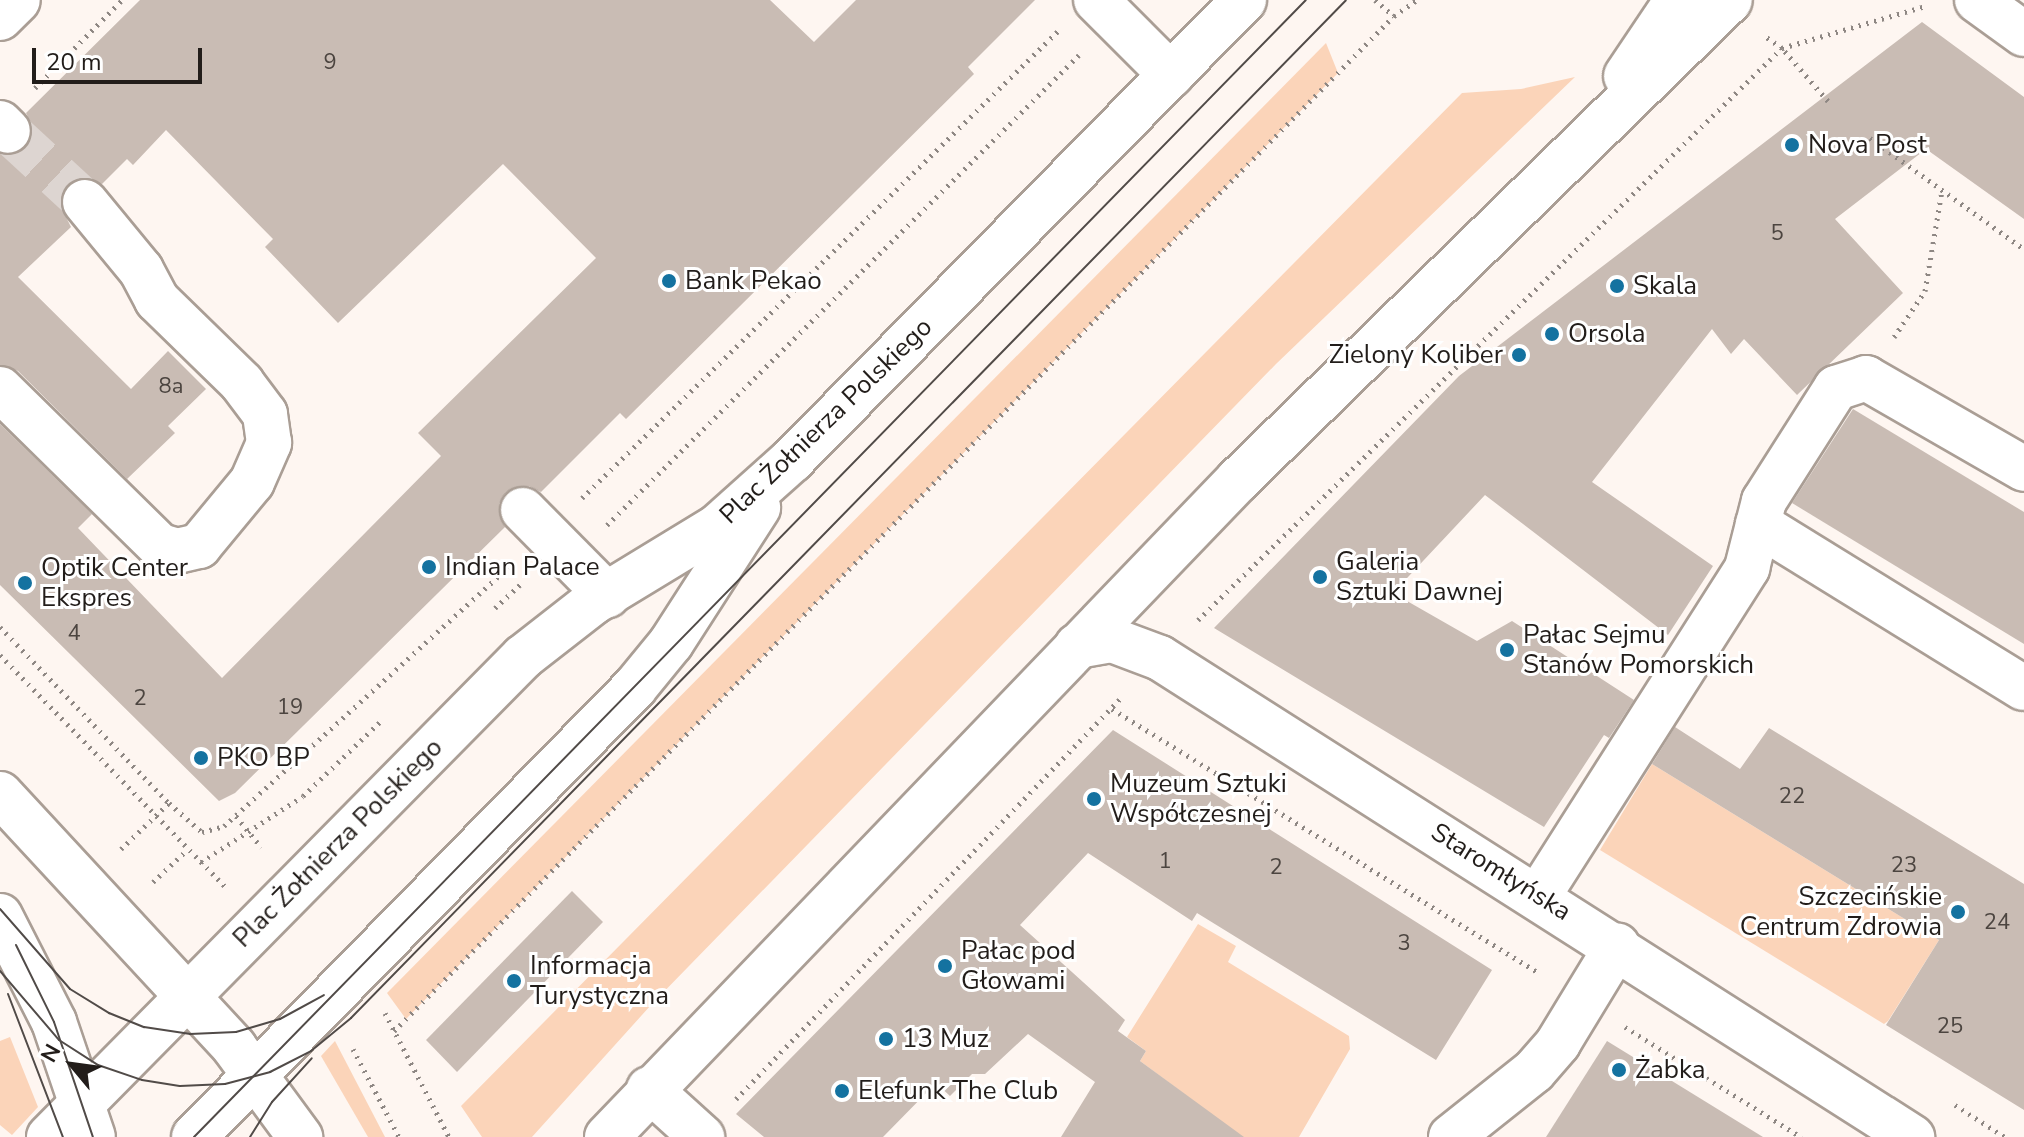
<!DOCTYPE html>
<meta charset="utf-8">
<style>
body{margin:0}
#map{position:relative;width:2024px;height:1137px;overflow:hidden;background:#fef6f1;font-family:"Nunito Sans",sans-serif}
div>[style]{position:absolute}
.green>*{inset:0;background:#fbd4b9}
.building>*{inset:0;background:#c9bcb4}
.minor-tunnel>*{height:44px;margin-top:-22px;transform-origin:0;background:repeating-linear-gradient(90deg,#ddd5d1 0 44px,transparent 0 66px)}
.path>*{height:5px;margin-top:-2.5px;transform-origin:0;background:repeating-linear-gradient(90deg,#8e8783 0 2px,transparent 0 8px)}
.roads{filter:drop-shadow(2px 0 #aa9e95) drop-shadow(-2px 0 #aa9e95) drop-shadow(0 2px #aa9e95) drop-shadow(0 -2px #aa9e95)}
.minor>*{height:44px;margin:-22px;padding:0 22px;transform-origin:22px;border-radius:22px;background:#fff}
.tram>*{height:2px;margin:-1px;padding:0 1px;transform-origin:1px;border-radius:1px;background:#514b48}
.dots>*{width:22px;height:22px;translate:-50% -50%;box-sizing:border-box;border:4px solid #fff;border-radius:50%}
span{translate:-50% -50%;white-space:nowrap;text-align:center;line-height:1.15;-webkit-text-stroke:6px #fff;paint-order:stroke}
.number-label{font-size:22px;color:#4c4540}
.number-label span{-webkit-text-stroke-width:0}
.poi-label{font-size:26px;color:#221d1a}
.left{translate:0 -50%;text-align:left}
.right{translate:-100% -50%;text-align:right}
.street-label{font-size:26px;color:#221d1a}
.north{position:absolute;left:32px;top:1025px;width:80px;height:80px;-webkit-text-stroke:6px #fff;paint-order:stroke;rotate:299deg;font-size:22px;font-weight:700;line-height:32px;text-align:center;color:#221d1a}
.north::after{content:'';display:block;margin:auto;width:28px;height:36px;background:#221d1a;clip-path:polygon(50% 0,100% 100%,50% 72%,0 100%)}
.scale{position:absolute;left:32px;top:48px;width:170px;height:36px;box-sizing:border-box;border:4px solid #221d1a;border-top:0;padding-left:10px;font-size:24px;line-height:28px;white-space:nowrap;color:#221d1a;-webkit-text-stroke:6px #fff;paint-order:stroke}
</style>
<div id="map">
<div class="green">
<i style="clip-path:polygon(1326px 43px,1338px 73px,406px 1019px,387px 993px)"></i>
<i style="clip-path:polygon(1575px 77px,1276px 364px,651px 1005px,532px 1137px,482px 1137px,461px 1106px,1462px 93px,1521px 89px)"></i>
<i style="clip-path:polygon(1652px 764px,1939px 940px,1888px 1021px,1884px 1024px,1600px 850px)"></i>
<i style="clip-path:polygon(1198px 924px,1236px 946px,1228px 962px,1349px 1036px,1350px 1049px,1299px 1137px,1242px 1137px,1140px 1061px,1146px 1051px,1127px 1037px)"></i>
<i style="clip-path:polygon(10px 1037px,38px 1107px,12px 1135px,0 1125px,0 1041px)"></i>
<i style="clip-path:polygon(335px 1041px,385px 1137px,368px 1137px,321px 1056px)"></i>
</div>
<div class="building">
<i style="clip-path:polygon(140px 0,770px 0,814px 42px,856px 0,1035px 0,968px 67px,974px 74px,626px 419px,620px 413px,541px 492px,529px 486px,506px 492px,499px 504px,505px 527px,235px 793px,219px 801px,0 585px,0 424px,92px 514px,78px 528px,222px 678px,441px 456px,418px 433px,596px 258px,503px 164px,338px 323px,265px 247px,273px 239px,166px 130px,133px 165px,127px 159px,102px 184px,82px 177px,69px 183px,60px 205px,71px 227px,18px 277px,131px 389px,168px 351px,206px 389px,168px 426px,175px 433px,127px 479px,18px 371px,0 365px,0 154px,14px 155px,26px 148px,32px 125px,26px 113px)"></i>
<i style="clip-path:polygon(1922px 22px,2024px 97px,2024px 219px,1926px 149px,1835px 219px,1903px 293px,1797px 395px,1744px 339px,1731px 354px,1712px 329px,1592px 482px,1713px 566px,1668px 635px,1485px 495px,1393px 593px,1477px 641px,1512px 621px,1634px 700px,1609px 738px,1604px 735px,1544px 827px,1214px 628px,1459px 376px)"></i>
<i style="clip-path:polygon(1853px 409px,2024px 512px,2024px 644px,1792px 503px)"></i>
<i style="clip-path:polygon(1675px 727px,1740px 769px,1769px 728px,2024px 884px,2024px 1110px,1886px 1025px,1939px 940px,1652px 764px)"></i>
<i style="clip-path:polygon(1113px 730px,1492px 970px,1436px 1060px,1197px 913px,1192px 921px,1088px 853px,1020px 925px,1125px 1020px,1118px 1031px,1146px 1051px,1140px 1061px,1244px 1137px,1061px 1137px,1095px 1082px,1028px 1034px,985px 1074px,972px 1074px,950px 1096px,936px 1083px,883px 1137px,764px 1137px,736px 1114px)"></i>
<i style="clip-path:polygon(572px 891px,603px 922px,457px 1072px,426px 1040px)"></i>
<i style="clip-path:polygon(1607px 1041px,1763px 1137px,1546px 1137px)"></i>
</div>
<div class="minor-tunnel">
<i style="left:8px;top:131px;width:105px;rotate:42.7deg"></i>
</div>
<div class="path">
<i style="left:1375px;top:0;width:25px;rotate:40deg"></i>
<i style="left:35px;top:88px;width:124px;rotate:-45.3deg"></i>
<i style="left:1828px;top:101px;width:70px;rotate:-131deg"></i>
<i style="left:1782px;top:48px;width:150px;rotate:-16.3deg"></i>
<i style="left:1870px;top:138px;width:190px;rotate:35.8deg"></i>
<i style="left:1894px;top:337px;width:55px;rotate:-56deg"></i>
<i style="left:1925px;top:291px;width:102px;rotate:-80.4deg"></i>
<i style="left:582px;top:498px;width:667px;rotate:-44.45deg"></i>
<i style="left:607px;top:525px;width:666px;rotate:-44.88deg"></i>
<i style="left:495px;top:608px;width:38px;rotate:-43deg"></i>
<i style="left:1198px;top:620px;width:817px;rotate:-44.41deg"></i>
<i style="left:1782px;top:48px;width:19px;rotate:-145deg"></i>
<i style="left:0;top:627px;width:244px;rotate:46.2deg"></i>
<i style="left:0;top:655px;width:324px;rotate:45.8deg"></i>
<i style="left:1112px;top:709px;width:502px;rotate:31.73deg"></i>
<i style="left:236px;top:816px;width:40px;rotate:51deg"></i>
<i style="left:121px;top:849px;width:66px;rotate:-43.8deg"></i>
<i style="left:169px;top:803px;width:44px;rotate:41.3deg"></i>
<i style="left:202px;top:832px;width:23px;rotate:-15deg"></i>
<i style="left:224px;top:826px;width:384px;rotate:-42.3deg"></i>
<i style="left:201px;top:862px;width:121px;rotate:-32.9deg"></i>
<i style="left:303px;top:796px;width:111px;rotate:-43.9deg"></i>
<i style="left:153px;top:882px;width:47px;rotate:-43.3deg"></i>
<i style="left:385px;top:1013px;width:140px;rotate:62.7deg"></i>
<i style="left:1625px;top:1027px;width:208px;rotate:32deg"></i>
<i style="left:394px;top:1031px;width:1425px;rotate:-45.43deg"></i>
<i style="left:1394px;top:16px;width:28px;rotate:-35deg"></i>
<i style="left:353px;top:1049px;width:99px;rotate:62.4deg"></i>
<i style="left:736px;top:1099px;width:554px;rotate:-46.17deg"></i>
<i style="left:1955px;top:1105px;width:59px;rotate:32.6deg"></i>
</div>
<div class="roads">
<div class="minor">
<i style="left:1096px;top:0;width:106px;rotate:45deg"></i>
<i style="left:1977px;top:0;width:58px;rotate:35.9deg"></i>
<i style="left:0;top:18px;width:25px;rotate:-45deg"></i>
<i style="left:1626px;top:76px;width:92px;rotate:-56.1deg"></i>
<i style="left:0;top:123px;width:11px;rotate:45deg"></i>
<i style="left:0;top:389px;width:224px;rotate:44.5deg"></i>
<i style="left:160px;top:546px;width:18px;rotate:16deg"></i>
<i style="left:177px;top:551px;width:23px;rotate:-13deg"></i>
<i style="left:199px;top:546px;width:83px;rotate:-50.4deg"></i>
<i style="left:252px;top:482px;width:43px;rotate:-66.4deg"></i>
<i style="left:269px;top:443px;width:29px;rotate:-98deg"></i>
<i style="left:265px;top:414px;width:39px;rotate:-127deg"></i>
<i style="left:242px;top:383px;width:119px;rotate:-135.7deg"></i>
<i style="left:157px;top:300px;width:34px;rotate:-118deg"></i>
<i style="left:141px;top:270px;width:88px;rotate:-129.5deg"></i>
<i style="left:523px;top:510px;width:120px;rotate:45.3deg"></i>
<i style="left:1758px;top:524px;width:312px;rotate:31.7deg"></i>
<i style="left:1077px;top:646px;width:36px;rotate:-10deg"></i>
<i style="left:1112px;top:640px;width:51px;rotate:20.6deg"></i>
<i style="left:1160px;top:658px;width:892px;rotate:32.5deg"></i>
<i style="left:0;top:794px;width:345px;rotate:47.2deg"></i>
<i style="left:234px;top:1047px;width:112px;rotate:53.7deg"></i>
<i style="left:1539px;top:895px;width:388px;rotate:-57.5deg"></i>
<i style="left:1747px;top:568px;width:69px;rotate:-75.8deg"></i>
<i style="left:1764px;top:501px;width:134px;rotate:-57.5deg"></i>
<i style="left:1836px;top:388px;width:32px;rotate:-18deg"></i>
<i style="left:1866px;top:378px;width:182px;rotate:29.9deg"></i>
<i style="left:0;top:916px;width:119px;rotate:63deg"></i>
<i style="left:54px;top:1022px;width:121px;rotate:71.3deg"></i>
<i style="left:649px;top:1089px;width:72px;rotate:42.2deg"></i>
<i style="left:49px;top:1137px;width:675px;rotate:-45.36deg"></i>
<i style="left:523px;top:657px;width:88px;rotate:-38deg"></i>
<i style="left:592px;top:603px;width:146px;rotate:-31.3deg"></i>
<i style="left:717px;top:527px;width:101px;rotate:-41.8deg"></i>
<i style="left:792px;top:460px;width:645px;rotate:-45.5deg"></i>
<i style="left:194px;top:1137px;width:630px;rotate:-45.58deg"></i>
<i style="left:635px;top:687px;width:57px;rotate:-50.7deg"></i>
<i style="left:671px;top:643px;width:161px;rotate:-57.2deg"></i>
<i style="left:607px;top:1137px;width:911px;rotate:-46.16deg"></i>
<i style="left:1238px;top:480px;width:687px;rotate:-44.29deg"></i>
<i style="left:1451px;top:1137px;width:106px;rotate:-38.5deg"></i>
<i style="left:1534px;top:1071px;width:37px;rotate:-49deg"></i>
<i style="left:1558px;top:1043px;width:114px;rotate:-58.7deg"></i>
</div>
</div>
<div class="tram">
<i style="left:0;top:909px;width:106px;rotate:48.8deg"></i>
<i style="left:70px;top:989px;width:46px;rotate:31.6deg"></i>
<i style="left:109px;top:1013px;width:38px;rotate:22deg"></i>
<i style="left:144px;top:1027px;width:47px;rotate:8.7deg"></i>
<i style="left:190px;top:1034px;width:46px;rotate:-2.5deg"></i>
<i style="left:236px;top:1032px;width:46px;rotate:-16.5deg"></i>
<i style="left:280px;top:1019px;width:50px;rotate:-28.6deg"></i>
<i style="left:16px;top:945px;width:86px;rotate:63.7deg"></i>
<i style="left:54px;top:1022px;width:121px;rotate:71.3deg"></i>
<i style="left:0;top:971px;width:91px;rotate:49.5deg"></i>
<i style="left:59px;top:1040px;width:46px;rotate:32.7deg"></i>
<i style="left:98px;top:1065px;width:46px;rotate:18.8deg"></i>
<i style="left:142px;top:1080px;width:38px;rotate:9deg"></i>
<i style="left:180px;top:1086px;width:45px;rotate:-2.5deg"></i>
<i style="left:225px;top:1084px;width:47px;rotate:-14.9deg"></i>
<i style="left:270px;top:1072px;width:46px;rotate:-27.1deg"></i>
<i style="left:311px;top:1051px;width:52px;rotate:-39.5deg"></i>
<i style="left:351px;top:1018px;width:1423px;rotate:-45.65deg"></i>
<i style="left:8px;top:994px;width:153px;rotate:69deg"></i>
<i style="left:194px;top:1137px;width:1590px;rotate:-45.64deg"></i>
<i style="left:250px;top:1137px;width:41px;rotate:-57.8deg"></i>
<i style="left:272px;top:1102px;width:59px;rotate:-47.7deg"></i>
</div>
<div class="dots">
<i style="left:1792px;top:145px;background:#1472a0"></i>
<i style="left:669px;top:281px;background:#1472a0"></i>
<i style="left:1617px;top:286px;background:#1472a0"></i>
<i style="left:1552px;top:334px;background:#1472a0"></i>
<i style="left:1519px;top:355px;background:#1472a0"></i>
<i style="left:429px;top:567px;background:#1472a0"></i>
<i style="left:1320px;top:577px;background:#1472a0"></i>
<i style="left:25px;top:583px;background:#1472a0"></i>
<i style="left:1507px;top:650px;background:#1472a0"></i>
<i style="left:201px;top:758px;background:#1472a0"></i>
<i style="left:1094px;top:799px;background:#1472a0"></i>
<i style="left:1958px;top:912px;background:#1472a0"></i>
<i style="left:945px;top:966px;background:#1472a0"></i>
<i style="left:514px;top:981px;background:#1472a0"></i>
<i style="left:886px;top:1039px;background:#1472a0"></i>
<i style="left:1619px;top:1070px;background:#1472a0"></i>
<i style="left:842px;top:1091px;background:#1472a0"></i>
</div>
<div class="number-label">
<span style="left:330px;top:63px">9</span>
<span style="left:1777px;top:234px">5</span>
<span style="left:171px;top:387px">8a</span>
<span style="left:74px;top:634px">4</span>
<span style="left:140px;top:699px">2</span>
<span style="left:290px;top:708px">19</span>
<span style="left:1792px;top:797px">22</span>
<span style="left:1165px;top:862px">1</span>
<span style="left:1904px;top:866px">23</span>
<span style="left:1276px;top:868px">2</span>
<span style="left:1997px;top:923px">24</span>
<span style="left:1404px;top:944px">3</span>
<span style="left:1950px;top:1027px">25</span>
</div>
<div class="poi-label">
<span class="left" style="left:1808px;top:145px">Nova Post</span>
<span class="left" style="left:685px;top:281px">Bank Pekao</span>
<span class="left" style="left:1633px;top:286px">Skala</span>
<span class="left" style="left:1568px;top:334px">Orsola</span>
<span class="right" style="left:1503px;top:355px">Zielony Koliber</span>
<span class="left" style="left:1336px;top:577px">Galeria<br>Sztuki Dawnej</span>
<span class="left" style="left:445px;top:567px">Indian Palace</span>
<span class="left" style="left:41px;top:583px">Optik Center<br>Ekspres</span>
<span class="left" style="left:1523px;top:650px">Pałac Sejmu<br>Stanów Pomorskich</span>
<span class="left" style="left:217px;top:758px">PKO BP</span>
<span class="left" style="left:1110px;top:799px">Muzeum Sztuki<br>Współczesnej</span>
<span class="right" style="left:1942px;top:912px">Szczecińskie<br>Centrum Zdrowia</span>
<span class="left" style="left:961px;top:966px">Pałac pod<br>Głowami</span>
<span class="left" style="left:530px;top:981px">Informacja<br>Turystyczna</span>
<span class="left" style="left:902px;top:1039px">13 Muz</span>
<span class="left" style="left:1635px;top:1070px">Żabka</span>
<span class="left" style="left:858px;top:1091px">Elefunk The Club</span>
</div>
<div class="street-label">
<span style="left:826px;top:421px;rotate:-44deg">Plac Żołnierza Polskiego</span>
<span style="left:338px;top:843px;rotate:-45deg">Plac Żołnierza Polskiego</span>
<span style="left:1501px;top:872px;rotate:32deg">Staromłyńska</span>
</div>
<div class="north">N</div>
<div class="scale">20 m</div>
</div>
